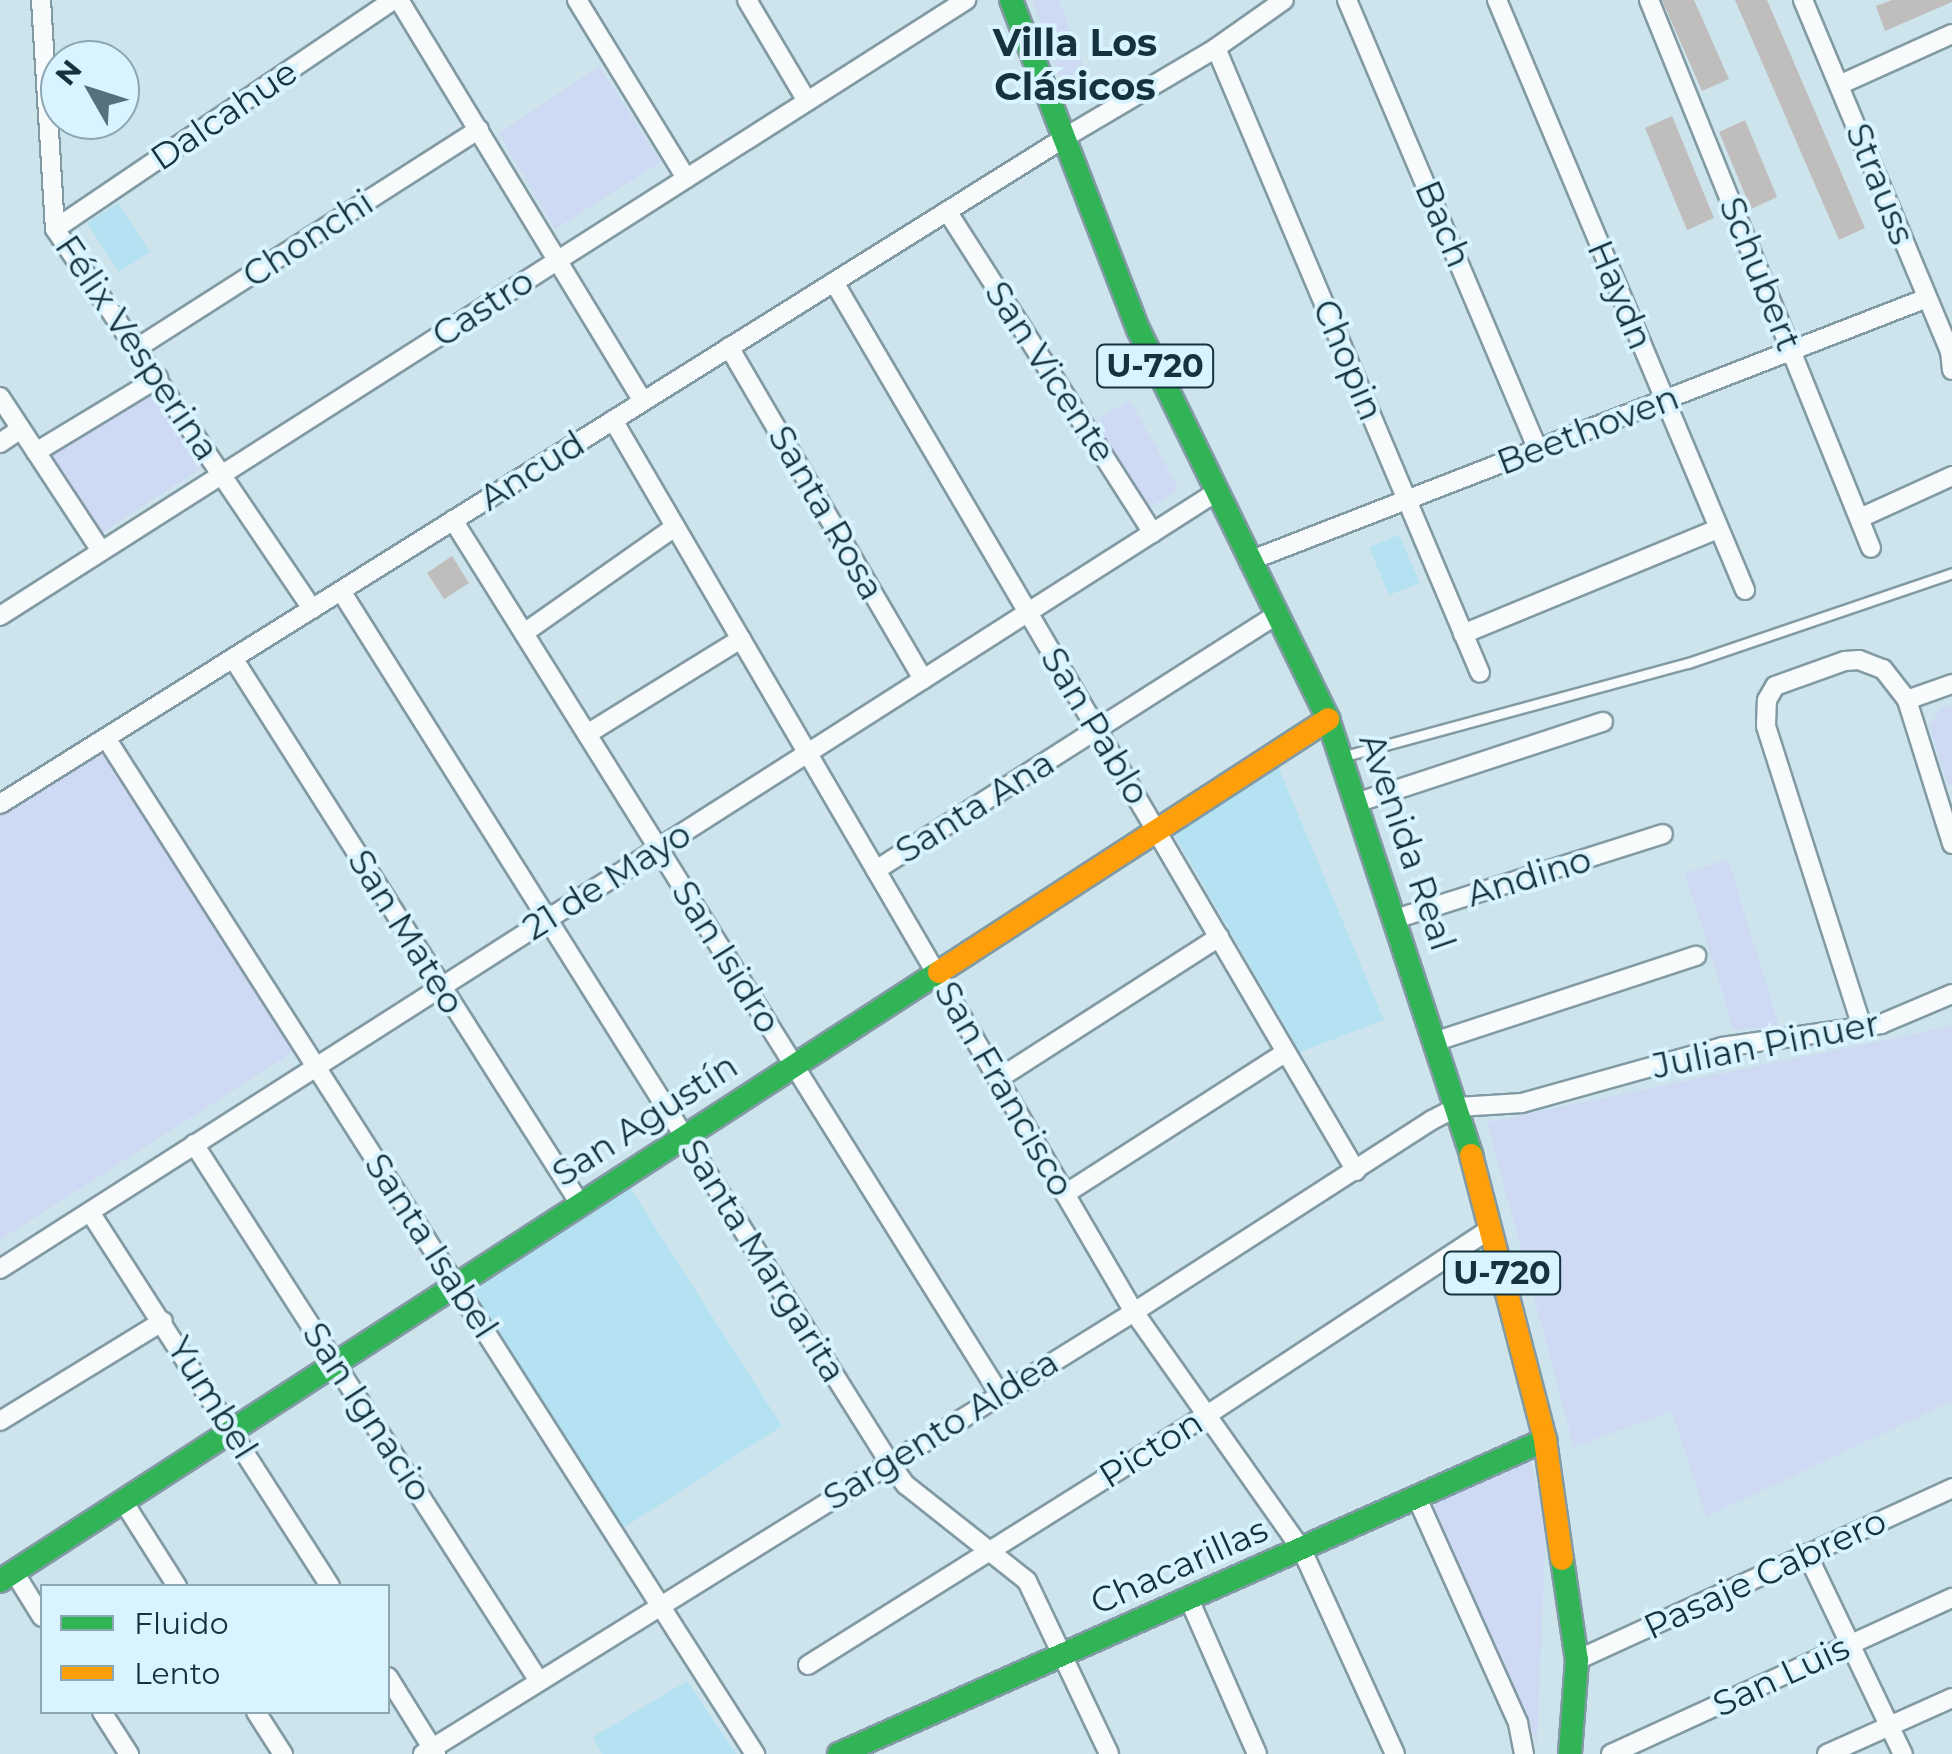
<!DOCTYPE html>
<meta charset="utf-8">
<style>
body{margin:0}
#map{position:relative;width:1952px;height:1754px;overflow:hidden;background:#cde4ed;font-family:Montserrat,sans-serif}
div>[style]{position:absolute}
.built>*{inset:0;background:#b4e2f3}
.green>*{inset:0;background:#cedaf3}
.building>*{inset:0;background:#bfbebd}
.roads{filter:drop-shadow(2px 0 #829aa3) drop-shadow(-2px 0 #829aa3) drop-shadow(0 2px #829aa3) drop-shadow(0 -2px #829aa3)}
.lane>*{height:9px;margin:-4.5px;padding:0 4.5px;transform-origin:4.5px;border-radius:4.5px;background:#f8fbfc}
.street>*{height:18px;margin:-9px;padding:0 9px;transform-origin:9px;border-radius:9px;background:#f8fbfc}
.fast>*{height:22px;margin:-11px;padding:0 11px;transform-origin:11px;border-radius:11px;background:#30b455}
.slow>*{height:22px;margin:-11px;padding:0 11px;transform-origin:11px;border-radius:11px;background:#ff9f0a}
span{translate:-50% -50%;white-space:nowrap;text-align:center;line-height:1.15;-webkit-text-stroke:8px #d9f4ff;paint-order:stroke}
.shield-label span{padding:2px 8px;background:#d9f4ff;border:2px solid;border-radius:8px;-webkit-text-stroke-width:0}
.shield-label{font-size:32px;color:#15333d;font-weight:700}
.street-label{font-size:35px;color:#15333d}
.neighbourhood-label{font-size:38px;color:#15333d;font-weight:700}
.legend{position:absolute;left:40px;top:1584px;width:350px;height:130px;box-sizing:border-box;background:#d9f4ff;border:2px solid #8ba7b1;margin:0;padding:12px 18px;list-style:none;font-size:30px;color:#15333d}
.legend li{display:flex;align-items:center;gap:20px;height:50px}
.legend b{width:50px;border:2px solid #8ba7b1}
.north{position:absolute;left:40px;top:40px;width:100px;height:100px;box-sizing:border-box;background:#d9f4ff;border:2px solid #8ba7b1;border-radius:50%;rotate:309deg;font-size:28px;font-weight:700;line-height:40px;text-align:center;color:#15333d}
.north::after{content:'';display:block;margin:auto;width:35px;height:45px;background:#55717b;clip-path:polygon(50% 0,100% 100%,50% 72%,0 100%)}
</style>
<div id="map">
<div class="built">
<i style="clip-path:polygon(118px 203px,150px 252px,119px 272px,87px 223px)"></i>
<i style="clip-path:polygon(1399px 535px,1420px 583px,1389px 595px,1369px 547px)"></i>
<i style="clip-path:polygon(1277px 764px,1384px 1020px,1300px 1052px,1173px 833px)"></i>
<i style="clip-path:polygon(622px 1175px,782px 1426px,620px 1530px,460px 1279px)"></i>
<i style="clip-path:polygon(687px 1681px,736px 1754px,602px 1754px,593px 1737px)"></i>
</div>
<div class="green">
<i style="clip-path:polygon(1032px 0,1059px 0,1088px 77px,1064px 90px)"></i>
<i style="clip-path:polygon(599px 66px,661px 162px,555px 229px,499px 133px)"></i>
<i style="clip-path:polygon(153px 390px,203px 467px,101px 533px,51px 456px)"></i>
<i style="clip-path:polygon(1130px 400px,1179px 489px,1150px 507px,1091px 423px)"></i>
<i style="clip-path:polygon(1952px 705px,1952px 785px,1948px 786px,1929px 726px,1940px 709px)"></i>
<i style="clip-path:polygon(99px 748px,293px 1052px,0 1240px,0 811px)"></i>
<i style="clip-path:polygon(1728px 859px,1779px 1026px,1734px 1030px,1685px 873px)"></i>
<i style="clip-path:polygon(1952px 1026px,1952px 1401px,1706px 1517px,1672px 1411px,1574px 1447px,1487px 1122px)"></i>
<i style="clip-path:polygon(1528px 1451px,1546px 1529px,1537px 1743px,1422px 1498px)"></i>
</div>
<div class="building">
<i style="clip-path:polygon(1662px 0,1694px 0,1729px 79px,1702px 91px)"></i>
<i style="clip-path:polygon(1735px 0,1767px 0,1865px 228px,1839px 240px)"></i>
<i style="clip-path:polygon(1892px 0,1952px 0,1952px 2px,1885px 31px,1876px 6px)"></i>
<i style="clip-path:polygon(1672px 116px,1714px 218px,1687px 230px,1645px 128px)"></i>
<i style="clip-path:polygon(1745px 120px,1777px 197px,1751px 209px,1719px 132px)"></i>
<i style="clip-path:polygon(452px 556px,469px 583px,444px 599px,427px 573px)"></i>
</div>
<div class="roads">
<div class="lane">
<i style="left:1345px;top:756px;width:355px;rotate:-15.2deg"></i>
<i style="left:1688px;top:663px;width:279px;rotate:-18.8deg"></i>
</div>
<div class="street">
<i style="left:41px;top:0;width:229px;rotate:86.5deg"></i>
<i style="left:55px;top:229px;width:459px;rotate:55.9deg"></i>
<i style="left:399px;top:0;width:469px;rotate:58.7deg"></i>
<i style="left:577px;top:0;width:209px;rotate:58.5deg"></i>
<i style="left:747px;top:0;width:117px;rotate:59.3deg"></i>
<i style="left:1347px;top:0;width:488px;rotate:67deg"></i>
<i style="left:1497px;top:0;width:640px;rotate:67.2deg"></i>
<i style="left:1649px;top:0;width:591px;rotate:67.95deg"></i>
<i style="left:1803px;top:0;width:381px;rotate:67.3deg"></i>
<i style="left:1950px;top:351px;width:19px;rotate:84deg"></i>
<i style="left:1216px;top:48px;width:678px;rotate:67.1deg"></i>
<i style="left:1839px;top:85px;width:124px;rotate:-24.3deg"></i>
<i style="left:947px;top:211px;width:382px;rotate:57.4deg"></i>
<i style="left:55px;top:229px;width:408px;rotate:-34.1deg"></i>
<i style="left:834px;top:282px;width:1031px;rotate:59.58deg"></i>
<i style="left:729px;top:347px;width:385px;rotate:59.7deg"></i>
<i style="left:137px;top:348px;width:406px;rotate:-32.6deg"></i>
<i style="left:0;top:397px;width:184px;rotate:56.7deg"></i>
<i style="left:613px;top:420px;width:1033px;rotate:59.71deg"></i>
<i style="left:1134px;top:1312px;width:291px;rotate:54.8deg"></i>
<i style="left:1302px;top:1550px;width:224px;rotate:65.5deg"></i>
<i style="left:0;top:443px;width:25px;rotate:-34deg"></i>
<i style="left:36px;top:452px;width:143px;rotate:-31.2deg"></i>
<i style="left:1860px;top:518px;width:101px;rotate:-24.5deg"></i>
<i style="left:453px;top:520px;width:1030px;rotate:57.98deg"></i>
<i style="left:1249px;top:561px;width:727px;rotate:-21.2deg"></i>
<i style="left:341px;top:591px;width:1029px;rotate:57.82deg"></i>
<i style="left:889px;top:1462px;width:29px;rotate:54deg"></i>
<i style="left:906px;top:1485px;width:154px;rotate:38.4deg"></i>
<i style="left:1027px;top:1581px;width:191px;rotate:64.6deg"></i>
<i style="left:0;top:616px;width:1146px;rotate:-32.52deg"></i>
<i style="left:524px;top:633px;width:184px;rotate:-35.1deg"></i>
<i style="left:1463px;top:634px;width:276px;rotate:-22.4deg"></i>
<i style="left:233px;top:658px;width:647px;rotate:57.56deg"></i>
<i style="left:1907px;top:700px;width:48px;rotate:-19.6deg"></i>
<i style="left:587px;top:734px;width:181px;rotate:-31.7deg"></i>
<i style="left:106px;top:738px;width:1206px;rotate:57.43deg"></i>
<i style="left:1356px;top:803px;width:260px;rotate:-18.2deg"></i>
<i style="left:0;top:804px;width:1255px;rotate:-32.04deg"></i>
<i style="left:1064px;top:138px;width:177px;rotate:-30.6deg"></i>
<i style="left:1216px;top:48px;width:83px;rotate:-35.2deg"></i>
<i style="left:876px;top:870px;width:475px;rotate:-32.5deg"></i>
<i style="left:1395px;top:919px;width:281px;rotate:-17.6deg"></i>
<i style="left:1862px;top:1027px;width:316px;rotate:-107.7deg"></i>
<i style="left:1766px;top:726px;width:26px;rotate:-88deg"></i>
<i style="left:1767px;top:700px;width:16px;rotate:-60deg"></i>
<i style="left:1775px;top:686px;width:74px;rotate:-19.7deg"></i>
<i style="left:1845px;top:661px;width:14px;rotate:-4deg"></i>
<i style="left:1859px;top:660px;width:26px;rotate:21deg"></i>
<i style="left:1883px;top:669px;width:39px;rotate:52deg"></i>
<i style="left:1907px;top:700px;width:151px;rotate:72.6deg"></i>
<i style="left:1437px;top:1041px;width:273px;rotate:-18.2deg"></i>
<i style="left:998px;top:1079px;width:263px;rotate:-32.7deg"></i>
<i style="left:194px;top:1144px;width:638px;rotate:57.28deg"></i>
<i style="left:1065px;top:1194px;width:261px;rotate:-32.7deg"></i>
<i style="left:90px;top:1212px;width:444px;rotate:57.3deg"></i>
<i style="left:0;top:1269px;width:1442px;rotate:-32.57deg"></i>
<i style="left:0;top:1421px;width:191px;rotate:-31.5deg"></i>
<i style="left:1417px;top:1498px;width:247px;rotate:65.8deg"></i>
<i style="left:1518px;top:1723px;width:32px;rotate:79deg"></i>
<i style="left:123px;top:1501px;width:101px;rotate:57.6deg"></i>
<i style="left:1807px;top:1554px;width:222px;rotate:64.4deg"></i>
<i style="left:14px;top:1572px;width:53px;rotate:58.1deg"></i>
<i style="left:1189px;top:1599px;width:169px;rotate:66.3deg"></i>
<i style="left:1577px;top:1660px;width:413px;rotate:-24.6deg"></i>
<i style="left:808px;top:1665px;width:471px;rotate:-32.1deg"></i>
<i style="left:1207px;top:1415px;width:339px;rotate:-33.3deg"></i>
<i style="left:388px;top:1677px;width:91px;rotate:58.1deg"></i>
<i style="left:102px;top:1712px;width:50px;rotate:57.3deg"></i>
<i style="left:256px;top:1712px;width:50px;rotate:57.3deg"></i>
<i style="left:423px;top:1754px;width:837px;rotate:-31.87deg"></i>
<i style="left:1134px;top:1312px;width:354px;rotate:-32.8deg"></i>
<i style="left:1432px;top:1120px;width:29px;rotate:-27deg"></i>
<i style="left:1458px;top:1107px;width:64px;rotate:-3.6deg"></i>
<i style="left:1522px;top:1103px;width:208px;rotate:-15.6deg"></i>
<i style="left:1722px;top:1047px;width:161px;rotate:-8.2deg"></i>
<i style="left:1881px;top:1024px;width:77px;rotate:-22.9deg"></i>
<i style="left:1611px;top:1754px;width:375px;rotate:-24.6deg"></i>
<i style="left:1827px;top:1754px;width:137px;rotate:-24.1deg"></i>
</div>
<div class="fast">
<i style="left:1011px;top:0;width:355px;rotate:68.9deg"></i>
<i style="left:1139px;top:331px;width:432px;rotate:64deg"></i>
<i style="left:1328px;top:719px;width:459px;rotate:71.8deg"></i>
<i style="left:1562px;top:1559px;width:102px;rotate:81.6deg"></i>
<i style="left:1577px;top:1660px;width:94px;rotate:94.3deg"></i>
<i style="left:0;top:1581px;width:1119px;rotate:-32.97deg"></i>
<i style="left:839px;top:1754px;width:773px;rotate:-23.98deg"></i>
</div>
<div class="slow">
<i style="left:939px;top:972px;width:464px;rotate:-33deg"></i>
<i style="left:1471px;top:1155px;width:294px;rotate:75.4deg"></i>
<i style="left:1545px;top:1440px;width:120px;rotate:81.9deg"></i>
</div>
</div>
<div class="shield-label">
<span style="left:1155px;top:366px">U-720</span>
<span style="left:1502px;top:1273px">U-720</span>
</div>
<div class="street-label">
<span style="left:224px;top:115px;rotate:-34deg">Dalcahue</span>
<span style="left:1880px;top:184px;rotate:68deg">Strauss</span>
<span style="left:1443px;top:224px;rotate:67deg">Bach</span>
<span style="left:308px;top:239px;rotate:-33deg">Chonchi</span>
<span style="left:1760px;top:274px;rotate:68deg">Schubert</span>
<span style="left:1620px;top:295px;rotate:67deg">Haydn</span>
<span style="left:483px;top:308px;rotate:-33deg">Castro</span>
<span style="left:137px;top:348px;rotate:56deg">Félix Vesperina</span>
<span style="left:1348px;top:360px;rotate:67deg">Chopin</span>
<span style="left:1050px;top:372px;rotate:57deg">San Vicente</span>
<span style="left:1588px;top:430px;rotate:-21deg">Beethoven</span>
<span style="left:532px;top:471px;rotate:-32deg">Ancud</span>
<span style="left:826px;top:513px;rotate:60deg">Santa Rosa</span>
<span style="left:1095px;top:726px;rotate:59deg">San Pablo</span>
<span style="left:975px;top:807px;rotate:-32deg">Santa Ana</span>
<span style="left:1407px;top:842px;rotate:71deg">Avenida Real</span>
<span style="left:1529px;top:877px;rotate:-17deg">Andino</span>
<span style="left:607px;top:881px;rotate:-32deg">21 de Mayo</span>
<span style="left:406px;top:932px;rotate:58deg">San Mateo</span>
<span style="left:726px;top:957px;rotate:58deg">San Isidro</span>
<span style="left:1766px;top:1045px;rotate:-11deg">Julian Pinuer</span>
<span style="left:1004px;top:1089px;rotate:60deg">San Francisco</span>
<span style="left:645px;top:1120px;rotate:-33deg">San Agustín</span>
<span style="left:431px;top:1246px;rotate:57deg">Santa Isabel</span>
<span style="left:763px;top:1261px;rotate:58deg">Santa Margarita</span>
<span style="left:212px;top:1398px;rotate:58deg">Yumbel</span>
<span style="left:367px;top:1412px;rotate:57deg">San Ignacio</span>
<span style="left:941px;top:1430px;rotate:-32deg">Sargento Aldea</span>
<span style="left:1151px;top:1449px;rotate:-32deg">Picton</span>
<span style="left:1179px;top:1566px;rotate:-24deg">Chacarillas</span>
<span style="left:1765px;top:1574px;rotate:-25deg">Pasaje Cabrero</span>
<span style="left:1781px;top:1676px;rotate:-25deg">San Luis</span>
</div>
<div class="neighbourhood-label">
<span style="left:1075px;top:65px">Villa Los<br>Clásicos</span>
</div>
<ul class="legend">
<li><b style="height:12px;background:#30b455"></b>Fluido</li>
<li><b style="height:12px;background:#ff9f0a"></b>Lento</li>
</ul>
<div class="north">N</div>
</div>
